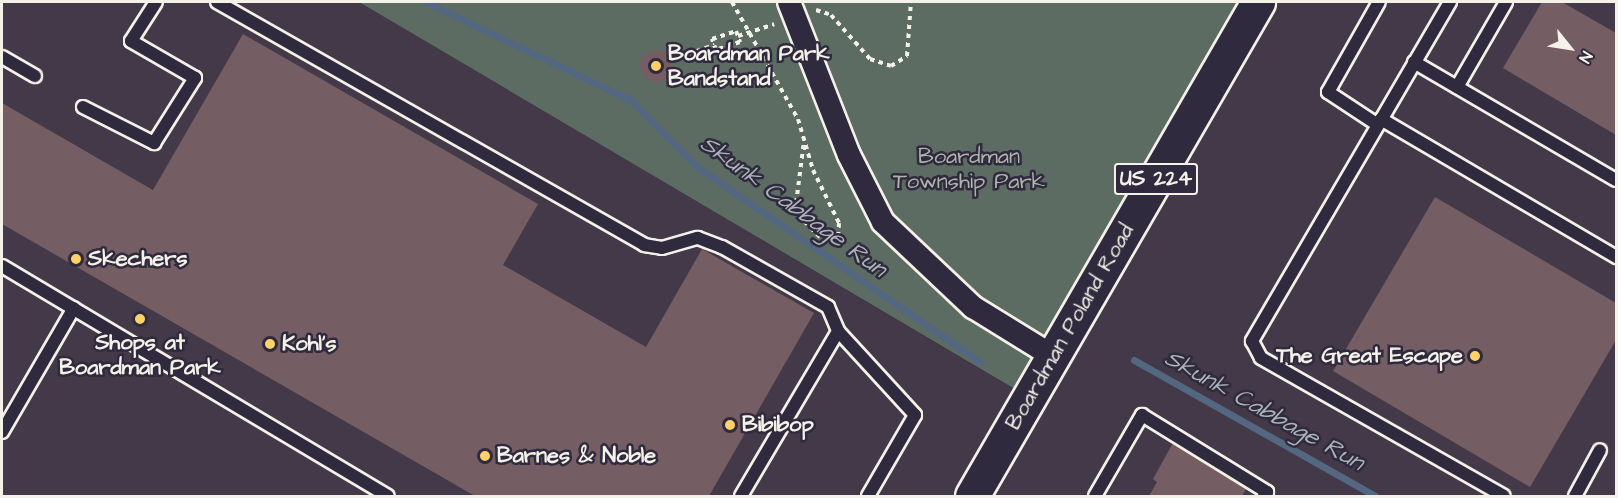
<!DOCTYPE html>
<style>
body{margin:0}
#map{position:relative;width:1618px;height:498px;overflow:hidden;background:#2f2a3d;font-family:"Architects Daughter",sans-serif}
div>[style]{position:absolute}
.built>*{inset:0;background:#443948}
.green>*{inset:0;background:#5c6c63}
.stream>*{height:7px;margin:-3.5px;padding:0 3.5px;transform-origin:3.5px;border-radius:3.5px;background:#546780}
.building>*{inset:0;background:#745d63}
.round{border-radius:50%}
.path>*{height:4px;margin-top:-2px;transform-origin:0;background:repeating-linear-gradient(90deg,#f4f1e8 0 4.5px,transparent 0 9px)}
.roads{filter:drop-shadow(2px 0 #f4f1e8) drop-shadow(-2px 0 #f4f1e8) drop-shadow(0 2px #f4f1e8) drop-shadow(0 -2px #f4f1e8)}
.service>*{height:12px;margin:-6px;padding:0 6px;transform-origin:6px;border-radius:6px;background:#2f2a3d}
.minor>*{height:22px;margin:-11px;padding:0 11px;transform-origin:11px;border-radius:11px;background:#2f2a3d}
.primary>*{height:33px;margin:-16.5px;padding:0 16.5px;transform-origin:16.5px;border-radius:16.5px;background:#2f2a3d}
.dots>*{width:16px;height:16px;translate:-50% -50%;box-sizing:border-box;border:3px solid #2f2a3d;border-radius:50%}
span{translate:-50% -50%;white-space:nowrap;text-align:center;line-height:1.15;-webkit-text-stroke:5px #2f2a3d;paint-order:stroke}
.shield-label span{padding:2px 4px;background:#2f2a3d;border:2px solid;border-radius:4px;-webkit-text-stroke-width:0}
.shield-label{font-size:21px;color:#f4f1e8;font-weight:700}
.poi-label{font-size:22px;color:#f4f1e8;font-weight:700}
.left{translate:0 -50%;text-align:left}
.right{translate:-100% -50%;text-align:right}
.park-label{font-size:22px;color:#b0b5ac}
.street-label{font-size:22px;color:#f4f1e8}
.water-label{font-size:24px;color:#acb3b9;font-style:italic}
.frame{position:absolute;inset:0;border:3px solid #f4f1e8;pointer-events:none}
.north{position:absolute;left:1540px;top:18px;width:60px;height:60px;-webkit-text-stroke:4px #2f2a3d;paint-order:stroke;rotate:120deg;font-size:16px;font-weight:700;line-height:24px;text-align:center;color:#f4f1e8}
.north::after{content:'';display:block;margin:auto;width:21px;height:27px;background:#f4f1e8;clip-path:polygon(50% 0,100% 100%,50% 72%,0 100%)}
</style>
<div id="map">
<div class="built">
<i style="clip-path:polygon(2px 2px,359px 2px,1029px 398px,1258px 2px,1616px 2px,1616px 496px,2px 496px)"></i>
</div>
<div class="green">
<i style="clip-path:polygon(359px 2px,1258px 2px,1030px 398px)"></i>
</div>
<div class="stream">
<i style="left:426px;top:2px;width:227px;rotate:25.6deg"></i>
<i style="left:631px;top:100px;width:93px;rotate:45.4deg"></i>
<i style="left:696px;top:166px;width:345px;rotate:34.6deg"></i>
<i style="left:1134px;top:360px;width:277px;rotate:29.4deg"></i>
</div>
<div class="building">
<i style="clip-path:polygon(1542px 2px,1562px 2px,1616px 33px,1616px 135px,1503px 68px)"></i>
<i style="clip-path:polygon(243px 34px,538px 204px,503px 265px,646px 347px,702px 249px,814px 313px,709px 496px,475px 496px,2px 224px,2px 103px,153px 190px)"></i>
<i class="round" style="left:640px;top:50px;width:32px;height:32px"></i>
<i style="clip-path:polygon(1435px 197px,1616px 303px,1616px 340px,1530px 487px,1333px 371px)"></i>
<i style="clip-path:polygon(1174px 441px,1248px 486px,1242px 496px,1149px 496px,1157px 482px,1153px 479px)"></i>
</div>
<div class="path">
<i style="left:732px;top:2px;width:134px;rotate:60.6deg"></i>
<i style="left:798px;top:119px;width:53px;rotate:73.6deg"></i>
<i style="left:813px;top:170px;width:59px;rotate:63.9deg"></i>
<i style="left:839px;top:223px;width:16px;rotate:94deg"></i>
<i style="left:838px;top:239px;width:18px;rotate:-174deg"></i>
<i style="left:820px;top:237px;width:35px;rotate:-135deg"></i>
<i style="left:795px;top:212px;width:72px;rotate:-82.8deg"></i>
<i style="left:816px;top:10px;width:16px;rotate:18deg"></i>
<i style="left:831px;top:15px;width:59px;rotate:48.4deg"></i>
<i style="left:870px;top:59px;width:22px;rotate:18deg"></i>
<i style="left:891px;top:66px;width:19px;rotate:-32deg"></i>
<i style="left:907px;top:56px;width:54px;rotate:-85.8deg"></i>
<i style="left:736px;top:31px;width:12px;rotate:70deg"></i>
<i style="left:740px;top:42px;width:25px;rotate:162deg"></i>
<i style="left:716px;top:50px;width:12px;rotate:-110deg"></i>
<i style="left:712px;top:39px;width:25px;rotate:-18deg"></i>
<i style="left:738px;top:36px;width:38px;rotate:-18deg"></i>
<i style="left:671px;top:60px;width:46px;rotate:-19.2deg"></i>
</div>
<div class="roads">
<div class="service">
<i style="left:217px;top:2px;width:491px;rotate:29.6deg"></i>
<i style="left:644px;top:245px;width:18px;rotate:9deg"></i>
<i style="left:662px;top:248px;width:37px;rotate:-16deg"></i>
<i style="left:698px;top:238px;width:26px;rotate:21deg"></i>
<i style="left:722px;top:247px;width:122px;rotate:29.5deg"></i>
<i style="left:828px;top:307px;width:26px;rotate:67deg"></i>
<i style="left:1450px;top:2px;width:393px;rotate:120.3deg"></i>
<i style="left:1252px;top:341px;width:19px;rotate:62deg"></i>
<i style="left:1261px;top:358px;width:279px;rotate:29.6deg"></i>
<i style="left:2px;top:57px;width:38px;rotate:30deg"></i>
<i style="left:1414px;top:62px;width:234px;rotate:30.3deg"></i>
<i style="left:1457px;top:87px;width:98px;rotate:-60deg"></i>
<i style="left:83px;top:107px;width:80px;rotate:26.9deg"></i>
<i style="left:154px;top:143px;width:77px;rotate:-57.8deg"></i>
<i style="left:195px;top:78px;width:74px;rotate:-150deg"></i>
<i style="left:131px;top:41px;width:46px;rotate:-57.3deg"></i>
<i style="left:1381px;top:119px;width:273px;rotate:30.4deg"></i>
<i style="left:1378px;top:125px;width:60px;rotate:-146.6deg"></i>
<i style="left:1328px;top:92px;width:103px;rotate:-60.5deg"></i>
<i style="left:2px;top:266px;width:449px;rotate:30.8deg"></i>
<i style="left:2px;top:432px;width:143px;rotate:-59.9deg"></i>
<i style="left:741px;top:496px;width:191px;rotate:-59.5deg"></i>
<i style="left:838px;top:331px;width:114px;rotate:47.5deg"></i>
<i style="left:915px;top:415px;width:94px;rotate:120.1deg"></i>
<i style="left:1095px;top:496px;width:94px;rotate:-59.9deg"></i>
<i style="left:1142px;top:415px;width:147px;rotate:31.6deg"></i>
<i style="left:1267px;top:492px;width:5px;rotate:127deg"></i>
<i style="left:1575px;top:496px;width:52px;rotate:-61.5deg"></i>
</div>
<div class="minor">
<i style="left:789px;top:2px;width:164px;rotate:68.6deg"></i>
<i style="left:849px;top:155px;width:75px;rotate:63.1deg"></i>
<i style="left:883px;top:222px;width:124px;rotate:43.4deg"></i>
<i style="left:973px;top:307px;width:95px;rotate:31.7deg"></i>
</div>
<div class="primary">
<i style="left:972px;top:496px;width:571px;rotate:-59.93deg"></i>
</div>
</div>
<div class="dots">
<i style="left:656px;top:66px;background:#ffd166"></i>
<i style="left:76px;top:259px;background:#ffd166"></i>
<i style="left:140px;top:319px;background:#ffd166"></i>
<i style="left:270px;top:344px;background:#ffd166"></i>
<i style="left:1475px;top:356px;background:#ffd166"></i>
<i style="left:730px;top:425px;background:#ffd166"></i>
<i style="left:485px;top:456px;background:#ffd166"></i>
</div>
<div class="shield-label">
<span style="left:1156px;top:179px">US 224</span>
</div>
<div class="poi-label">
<span class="left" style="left:668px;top:66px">Boardman Park<br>Bandstand</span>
<span class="left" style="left:88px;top:259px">Skechers</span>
<span style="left:140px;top:355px">Shops at<br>Boardman Park</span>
<span class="left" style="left:282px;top:344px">Kohl's</span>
<span class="right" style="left:1463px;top:356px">The Great Escape</span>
<span class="left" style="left:742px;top:425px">Bibibop</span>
<span class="left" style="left:497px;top:456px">Barnes &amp; Noble</span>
</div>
<div class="park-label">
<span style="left:969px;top:169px">Boardman<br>Township Park</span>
</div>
<div class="street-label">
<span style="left:1070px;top:327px;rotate:-60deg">Boardman Poland Road</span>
</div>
<div class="water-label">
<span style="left:793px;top:207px;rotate:36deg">Skunk Cabbage Run</span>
<span style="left:1264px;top:411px;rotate:29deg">Skunk Cabbage Run</span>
</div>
<div class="frame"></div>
<div class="north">N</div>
</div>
